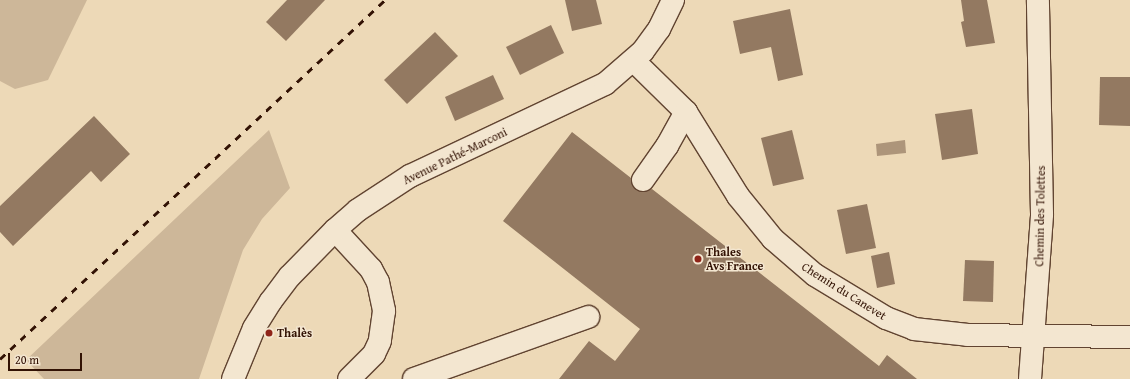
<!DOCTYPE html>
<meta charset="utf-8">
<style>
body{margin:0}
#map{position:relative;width:1130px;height:379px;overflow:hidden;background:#edd9b7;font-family:"Gentium Book Plus",serif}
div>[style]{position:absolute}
.green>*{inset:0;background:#cdb799}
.water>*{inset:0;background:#ad957a}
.building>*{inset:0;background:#937961}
.roads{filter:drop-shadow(1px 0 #614431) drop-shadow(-1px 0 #614431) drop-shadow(0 1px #614431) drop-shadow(0 -1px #614431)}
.minor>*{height:22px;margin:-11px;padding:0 11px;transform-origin:11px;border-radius:11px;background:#f3e6d0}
.rail>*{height:3px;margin-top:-1.5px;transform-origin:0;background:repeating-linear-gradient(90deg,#321204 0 7px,transparent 0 14px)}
.dots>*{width:11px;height:11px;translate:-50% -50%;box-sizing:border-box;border:2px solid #f3e6d0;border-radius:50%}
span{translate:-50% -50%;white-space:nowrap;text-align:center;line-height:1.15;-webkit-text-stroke:3px #f3e6d0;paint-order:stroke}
.street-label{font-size:12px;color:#321204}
.poi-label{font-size:12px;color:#321204;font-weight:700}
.left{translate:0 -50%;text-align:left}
.scale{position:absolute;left:8px;top:353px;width:74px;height:18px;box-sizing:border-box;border:2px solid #321204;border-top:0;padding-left:5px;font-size:12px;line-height:14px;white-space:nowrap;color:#321204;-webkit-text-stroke:3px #f3e6d0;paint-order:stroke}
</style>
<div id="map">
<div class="green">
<i style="clip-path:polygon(0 0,87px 0,48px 80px,15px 89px,0 81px)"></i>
<i style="clip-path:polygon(269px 130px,290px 188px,262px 219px,243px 250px,199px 379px,44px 379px,26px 360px)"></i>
</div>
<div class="water">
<i style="clip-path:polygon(905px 140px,906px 153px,877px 156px,876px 144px)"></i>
</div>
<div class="building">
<i style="clip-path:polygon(287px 0,325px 0,286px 41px,266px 22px)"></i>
<i style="clip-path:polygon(565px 0,596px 0,602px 24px,572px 31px)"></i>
<i style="clip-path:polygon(961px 0,987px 0,995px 43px,966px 47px,961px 22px,964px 21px)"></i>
<i style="clip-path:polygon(790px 9px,803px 75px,778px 81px,771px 47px,740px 54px,733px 21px)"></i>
<i style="clip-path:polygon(551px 25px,564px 53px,520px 75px,506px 47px)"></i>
<i style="clip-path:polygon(435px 32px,458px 56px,407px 104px,384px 80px)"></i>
<i style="clip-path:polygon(493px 75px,504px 99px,455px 121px,445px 97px)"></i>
<i style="clip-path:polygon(1100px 77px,1130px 77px,1130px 126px,1099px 125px)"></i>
<i style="clip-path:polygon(972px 109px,978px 154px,942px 160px,935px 114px)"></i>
<i style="clip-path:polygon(94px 116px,130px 154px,101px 182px,91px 171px,13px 246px,0 232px,0 206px)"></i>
<i style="clip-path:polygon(792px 130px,804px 179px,773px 186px,761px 138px)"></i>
<i style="clip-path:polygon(572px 132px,631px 178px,636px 190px,642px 192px,652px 189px,879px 366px,887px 355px,917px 379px,559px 379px,589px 341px,615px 361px,640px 329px,503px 221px)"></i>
<i style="clip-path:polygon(867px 204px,876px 248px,846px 254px,837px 210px)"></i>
<i style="clip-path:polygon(889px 252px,895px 284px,877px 288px,871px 256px)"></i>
<i style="clip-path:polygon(965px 260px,994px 261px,993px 302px,963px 301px)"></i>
</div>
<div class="roads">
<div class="minor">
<i style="left:634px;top:61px;width:73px;rotate:44.4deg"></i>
<i style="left:686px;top:112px;width:99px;rotate:58.2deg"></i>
<i style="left:738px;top:196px;width:55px;rotate:50.9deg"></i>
<i style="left:773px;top:239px;width:55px;rotate:40.6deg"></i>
<i style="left:815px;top:275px;width:83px;rotate:31.2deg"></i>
<i style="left:886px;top:318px;width:30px;rotate:21deg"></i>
<i style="left:914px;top:329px;width:54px;rotate:6.3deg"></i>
<i style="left:968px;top:335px;width:162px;rotate:0.7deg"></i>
<i style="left:643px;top:180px;width:42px;rotate:-54.8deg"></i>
<i style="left:667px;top:146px;width:39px;rotate:-61deg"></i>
<i style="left:335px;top:230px;width:53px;rotate:47.3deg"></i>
<i style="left:371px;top:269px;width:15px;rotate:62deg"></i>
<i style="left:378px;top:282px;width:30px;rotate:78deg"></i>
<i style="left:384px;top:311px;width:30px;rotate:98deg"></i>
<i style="left:380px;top:341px;width:14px;rotate:115deg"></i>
<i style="left:374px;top:354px;width:35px;rotate:135deg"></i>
<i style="left:233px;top:379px;width:55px;rotate:-67.6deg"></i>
<i style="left:254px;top:328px;width:32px;rotate:-58deg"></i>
<i style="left:271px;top:301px;width:31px;rotate:-53deg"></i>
<i style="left:290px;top:276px;width:64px;rotate:-45.6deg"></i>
<i style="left:335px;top:230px;width:30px;rotate:-41deg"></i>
<i style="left:358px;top:210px;width:62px;rotate:-33.2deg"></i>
<i style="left:410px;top:176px;width:216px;rotate:-25.3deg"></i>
<i style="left:605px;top:84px;width:50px;rotate:-41deg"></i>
<i style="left:643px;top:51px;width:27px;rotate:-54deg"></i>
<i style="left:659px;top:29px;width:32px;rotate:-64deg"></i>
<i style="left:414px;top:379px;width:185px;rotate:-19.6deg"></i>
<i style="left:1030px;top:379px;width:165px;rotate:-85.8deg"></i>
<i style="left:1042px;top:214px;width:214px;rotate:-91.1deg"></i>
</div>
</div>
<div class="rail">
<i style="left:0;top:359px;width:526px;rotate:-43deg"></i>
</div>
<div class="dots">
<i style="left:698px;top:259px;background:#8f2418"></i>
<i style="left:269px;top:333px;background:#8f2418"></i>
</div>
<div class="street-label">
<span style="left:455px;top:156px;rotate:-26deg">Avenue Pathé-Marconi</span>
<span style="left:1040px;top:216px;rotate:-89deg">Chemin des Tolettes</span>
<span style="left:844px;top:291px;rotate:32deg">Chemin du Canevet</span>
</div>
<div class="poi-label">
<span class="left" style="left:706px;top:259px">Thales<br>Avs France</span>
<span class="left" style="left:277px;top:333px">Thalès</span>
</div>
<div class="scale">20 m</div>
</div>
